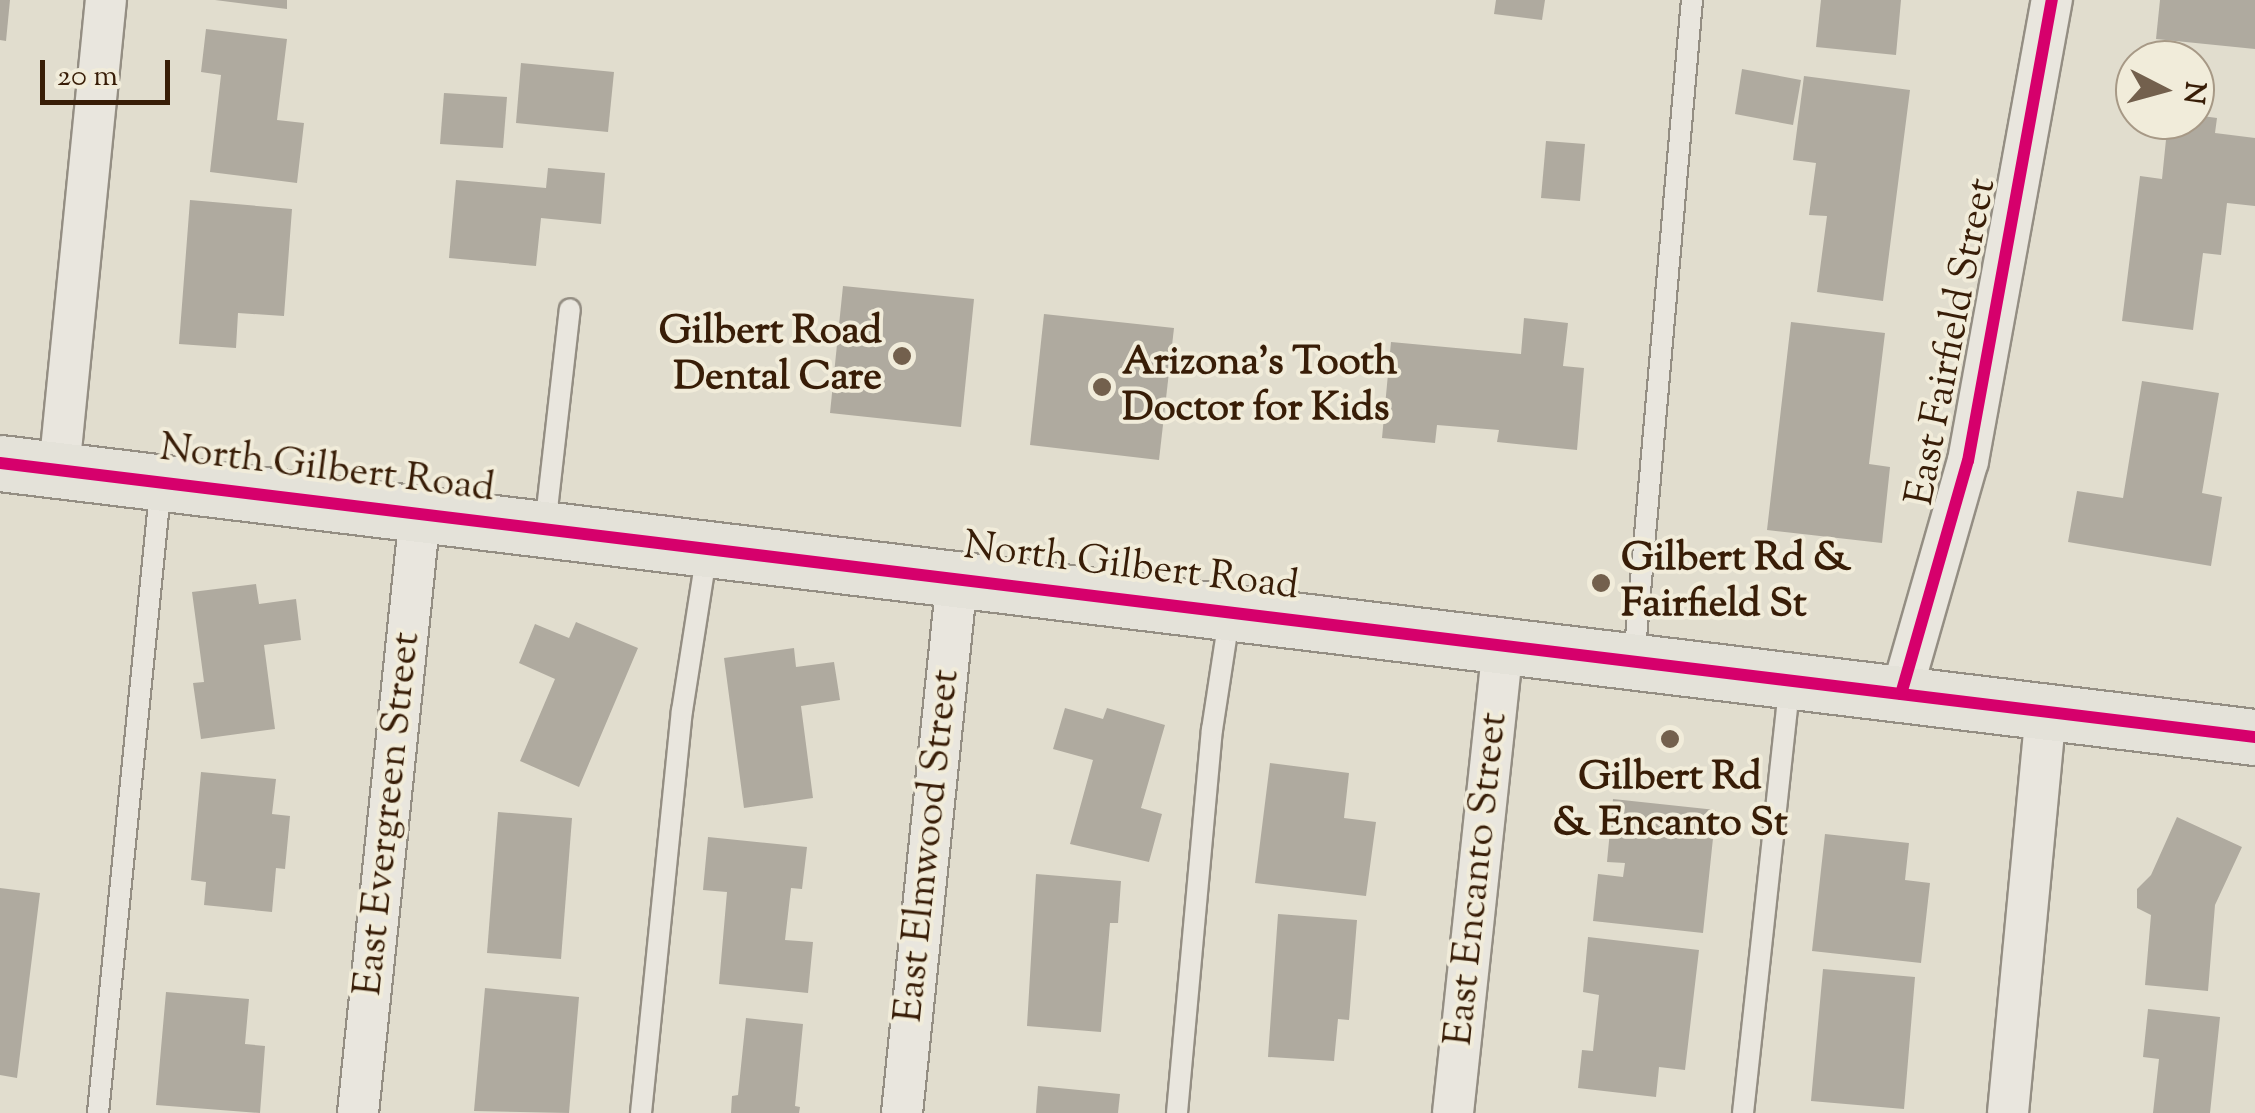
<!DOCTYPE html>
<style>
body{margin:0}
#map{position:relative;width:2255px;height:1113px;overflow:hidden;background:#e1ddce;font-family:"Sorts Mill Goudy",serif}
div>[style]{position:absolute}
.building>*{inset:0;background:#afaa9f}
.roads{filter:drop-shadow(2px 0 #948e83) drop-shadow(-2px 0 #948e83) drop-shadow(0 2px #948e83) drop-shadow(0 -2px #948e83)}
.lane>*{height:20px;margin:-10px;padding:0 10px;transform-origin:10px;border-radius:10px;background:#e9e6de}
.street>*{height:40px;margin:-20px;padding:0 20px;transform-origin:20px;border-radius:20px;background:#e9e6de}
.primary>*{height:55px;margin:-27.5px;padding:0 27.5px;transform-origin:27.5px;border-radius:27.5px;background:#e4e2d9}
.cycleway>*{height:12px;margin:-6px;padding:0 6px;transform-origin:6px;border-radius:6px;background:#d6006c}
.dots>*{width:28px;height:28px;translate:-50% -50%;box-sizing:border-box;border:5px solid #f1ecda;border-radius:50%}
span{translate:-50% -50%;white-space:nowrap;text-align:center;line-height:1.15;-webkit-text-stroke:8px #f1ecda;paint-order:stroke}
.poi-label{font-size:40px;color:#381d07;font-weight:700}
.right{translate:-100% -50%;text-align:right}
.left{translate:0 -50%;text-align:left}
.street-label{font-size:40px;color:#381d07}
.north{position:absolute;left:2115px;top:40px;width:100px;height:100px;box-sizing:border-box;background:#f1ecda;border:2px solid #a79986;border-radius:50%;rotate:96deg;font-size:28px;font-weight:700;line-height:40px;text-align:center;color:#381d07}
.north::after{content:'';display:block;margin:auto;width:35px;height:45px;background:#73604d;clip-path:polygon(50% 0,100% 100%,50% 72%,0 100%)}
.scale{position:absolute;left:40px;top:60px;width:130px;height:45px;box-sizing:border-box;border:5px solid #381d07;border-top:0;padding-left:12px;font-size:30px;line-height:35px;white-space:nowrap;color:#381d07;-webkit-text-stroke:8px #f1ecda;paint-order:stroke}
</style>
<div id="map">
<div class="building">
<i style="clip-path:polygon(0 0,10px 0,6px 41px,0 40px)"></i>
<i style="clip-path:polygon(215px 0,287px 0,287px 9px)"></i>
<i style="clip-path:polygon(1496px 0,1545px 0,1542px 20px,1494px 14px)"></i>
<i style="clip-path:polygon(1821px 0,1901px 0,1896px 55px,1816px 47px)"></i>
<i style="clip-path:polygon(2160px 0,2255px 0,2255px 49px,2156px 39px)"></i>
<i style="clip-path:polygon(206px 29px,287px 39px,277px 120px,304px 123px,297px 183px,210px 172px,221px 75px,201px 72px)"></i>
<i style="clip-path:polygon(521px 63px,614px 72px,608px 132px,516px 123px)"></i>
<i style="clip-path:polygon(1742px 69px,1801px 80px,1793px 125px,1735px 114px)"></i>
<i style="clip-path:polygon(1804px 76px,1910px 90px,1883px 301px,1817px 292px,1827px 216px,1809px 215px,1816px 163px,1793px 160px)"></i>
<i style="clip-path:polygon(444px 93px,507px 97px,503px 148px,440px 144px)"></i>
<i style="clip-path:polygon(2195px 115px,2217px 118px,2215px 133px,2255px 138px,2255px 206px,2227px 203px,2221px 255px,2203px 253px,2193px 330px,2122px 321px,2140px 176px,2162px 179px,2168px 120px,2195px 120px)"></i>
<i style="clip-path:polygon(1546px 141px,1585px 144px,1580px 201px,1541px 198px)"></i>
<i style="clip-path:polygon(548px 168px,605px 173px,601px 224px,541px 218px,536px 266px,449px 258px,456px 180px,546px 188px)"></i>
<i style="clip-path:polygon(190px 200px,292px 209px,284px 316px,238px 313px,236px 348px,179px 344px)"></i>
<i style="clip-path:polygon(843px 286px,974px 299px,961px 427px,830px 413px)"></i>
<i style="clip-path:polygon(1044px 314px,1174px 328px,1159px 460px,1030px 445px)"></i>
<i style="clip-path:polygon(1524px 318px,1568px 323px,1563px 366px,1584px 368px,1577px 450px,1497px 442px,1499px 430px,1437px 425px,1435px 443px,1382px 438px,1391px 342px,1521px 354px)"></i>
<i style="clip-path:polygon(1791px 322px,1885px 333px,1869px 464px,1890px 467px,1882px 543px,1767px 530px)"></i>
<i style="clip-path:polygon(2142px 381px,2219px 393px,2202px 493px,2222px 497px,2211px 566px,2068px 542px,2077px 491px,2123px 498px)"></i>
<i style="clip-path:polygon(256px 584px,259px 604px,296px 599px,301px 640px,264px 645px,275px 729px,201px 739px,193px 683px,204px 682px,192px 592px)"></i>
<i style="clip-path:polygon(576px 622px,638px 648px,579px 787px,520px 761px,555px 679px,519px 663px,535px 624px,569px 638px)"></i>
<i style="clip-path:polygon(794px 648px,796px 667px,834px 662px,840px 700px,801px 706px,813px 798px,744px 808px,724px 658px)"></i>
<i style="clip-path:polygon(1065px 708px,1103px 719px,1107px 708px,1165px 725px,1141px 808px,1162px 814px,1149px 862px,1070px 844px,1093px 760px,1053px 749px)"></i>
<i style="clip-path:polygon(1270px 763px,1349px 773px,1344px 818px,1376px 822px,1366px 896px,1255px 883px)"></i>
<i style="clip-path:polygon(201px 772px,276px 779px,272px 814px,290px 816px,285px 869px,276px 868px,272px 912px,204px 905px,206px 882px,191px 880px)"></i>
<i style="clip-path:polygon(1613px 799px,1716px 810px,1703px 933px,1593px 921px,1598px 874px,1623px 877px,1625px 863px,1607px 862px)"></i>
<i style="clip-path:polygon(498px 812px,572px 818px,561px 959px,487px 953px)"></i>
<i style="clip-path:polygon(2177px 817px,2242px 847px,2215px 905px,2208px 991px,2145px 985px,2151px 915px,2137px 908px,2137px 889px,2151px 875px)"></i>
<i style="clip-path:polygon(1825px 834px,1909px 843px,1905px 880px,1930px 883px,1921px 963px,1812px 951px)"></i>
<i style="clip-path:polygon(708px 837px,807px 847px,802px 889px,791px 888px,785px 940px,813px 942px,808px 993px,719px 984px,727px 892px,703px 890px)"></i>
<i style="clip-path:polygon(1036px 874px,1121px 881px,1118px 923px,1110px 923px,1101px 1032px,1027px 1026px)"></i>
<i style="clip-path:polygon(0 888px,40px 893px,17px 1078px,0 1075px)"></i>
<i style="clip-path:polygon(1278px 914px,1357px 920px,1349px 1020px,1338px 1019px,1334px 1061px,1268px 1057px)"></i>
<i style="clip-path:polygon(1588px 937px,1699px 950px,1685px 1070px,1659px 1067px,1656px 1097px,1578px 1088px,1582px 1050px,1593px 1051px,1599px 995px,1583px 992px)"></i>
<i style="clip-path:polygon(1823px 969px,1915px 977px,1904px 1109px,1811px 1101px)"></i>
<i style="clip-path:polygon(485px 988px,579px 997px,569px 1113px,474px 1111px)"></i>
<i style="clip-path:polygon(166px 992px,249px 999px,245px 1044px,265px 1046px,260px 1113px,156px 1105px)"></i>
<i style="clip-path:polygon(2148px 1009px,2220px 1017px,2210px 1113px,2153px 1113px,2159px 1059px,2143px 1057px)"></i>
<i style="clip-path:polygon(746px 1018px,803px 1024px,795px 1106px,800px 1107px,799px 1113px,731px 1113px,732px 1096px,738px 1095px)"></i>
<i style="clip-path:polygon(1038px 1086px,1120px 1094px,1118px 1113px,1036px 1113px)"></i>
</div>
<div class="roads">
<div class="lane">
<i style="left:545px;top:527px;width:219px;rotate:-83.5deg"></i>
<i style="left:1634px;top:660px;width:663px;rotate:-84.98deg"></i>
<i style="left:98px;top:1113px;width:633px;rotate:-84.29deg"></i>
<i style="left:641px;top:1113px;width:404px;rotate:-84.2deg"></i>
<i style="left:682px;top:711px;width:162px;rotate:-81.1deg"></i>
<i style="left:1177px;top:1113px;width:385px;rotate:-84.8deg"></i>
<i style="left:1212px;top:730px;width:118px;rotate:-81.3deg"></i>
<i style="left:1743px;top:1113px;width:434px;rotate:-83.8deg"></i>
</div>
<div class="street">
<i style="left:59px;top:470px;width:472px;rotate:-84.3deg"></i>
<i style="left:1901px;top:694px;width:242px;rotate:-74deg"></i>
<i style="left:1968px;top:461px;width:469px;rotate:-79.7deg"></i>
<i style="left:358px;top:1113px;width:602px;rotate:-84.09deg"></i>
<i style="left:902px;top:1113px;width:537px;rotate:-84.12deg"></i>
<i style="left:1453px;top:1113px;width:470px;rotate:-83.9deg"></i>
<i style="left:2008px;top:1113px;width:404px;rotate:-84.6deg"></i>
</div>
<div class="primary">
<i style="left:0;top:463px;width:2272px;rotate:6.93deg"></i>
</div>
</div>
<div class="cycleway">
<i style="left:0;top:463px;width:2272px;rotate:6.93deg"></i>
<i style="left:1901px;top:694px;width:242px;rotate:-74deg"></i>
<i style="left:1968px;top:461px;width:469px;rotate:-79.7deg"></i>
</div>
<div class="dots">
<i style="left:902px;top:356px;background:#73604d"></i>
<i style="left:1102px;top:387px;background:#73604d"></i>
<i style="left:1601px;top:583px;background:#73604d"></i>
<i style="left:1670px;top:739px;background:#73604d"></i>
</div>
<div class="poi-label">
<span class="right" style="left:882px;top:356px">Gilbert Road<br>Dental Care</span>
<span class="left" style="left:1122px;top:387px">Arizona's Tooth<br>Doctor for Kids</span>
<span class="left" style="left:1621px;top:583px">Gilbert Rd &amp;<br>Fairfield St</span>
<span style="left:1670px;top:802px">Gilbert Rd<br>&amp; Encanto St</span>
</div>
<div class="street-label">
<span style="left:1953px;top:342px;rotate:-79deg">East Fairfield Street</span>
<span style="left:327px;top:470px;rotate:7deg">North Gilbert Road</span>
<span style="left:1131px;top:568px;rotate:7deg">North Gilbert Road</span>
<span style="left:389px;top:814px;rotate:-84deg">East Evergreen Street</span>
<span style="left:929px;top:846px;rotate:-84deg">East Elmwood Street</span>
<span style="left:1478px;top:879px;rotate:-84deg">East Encanto Street</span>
</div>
<div class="north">N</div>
<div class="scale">20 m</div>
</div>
